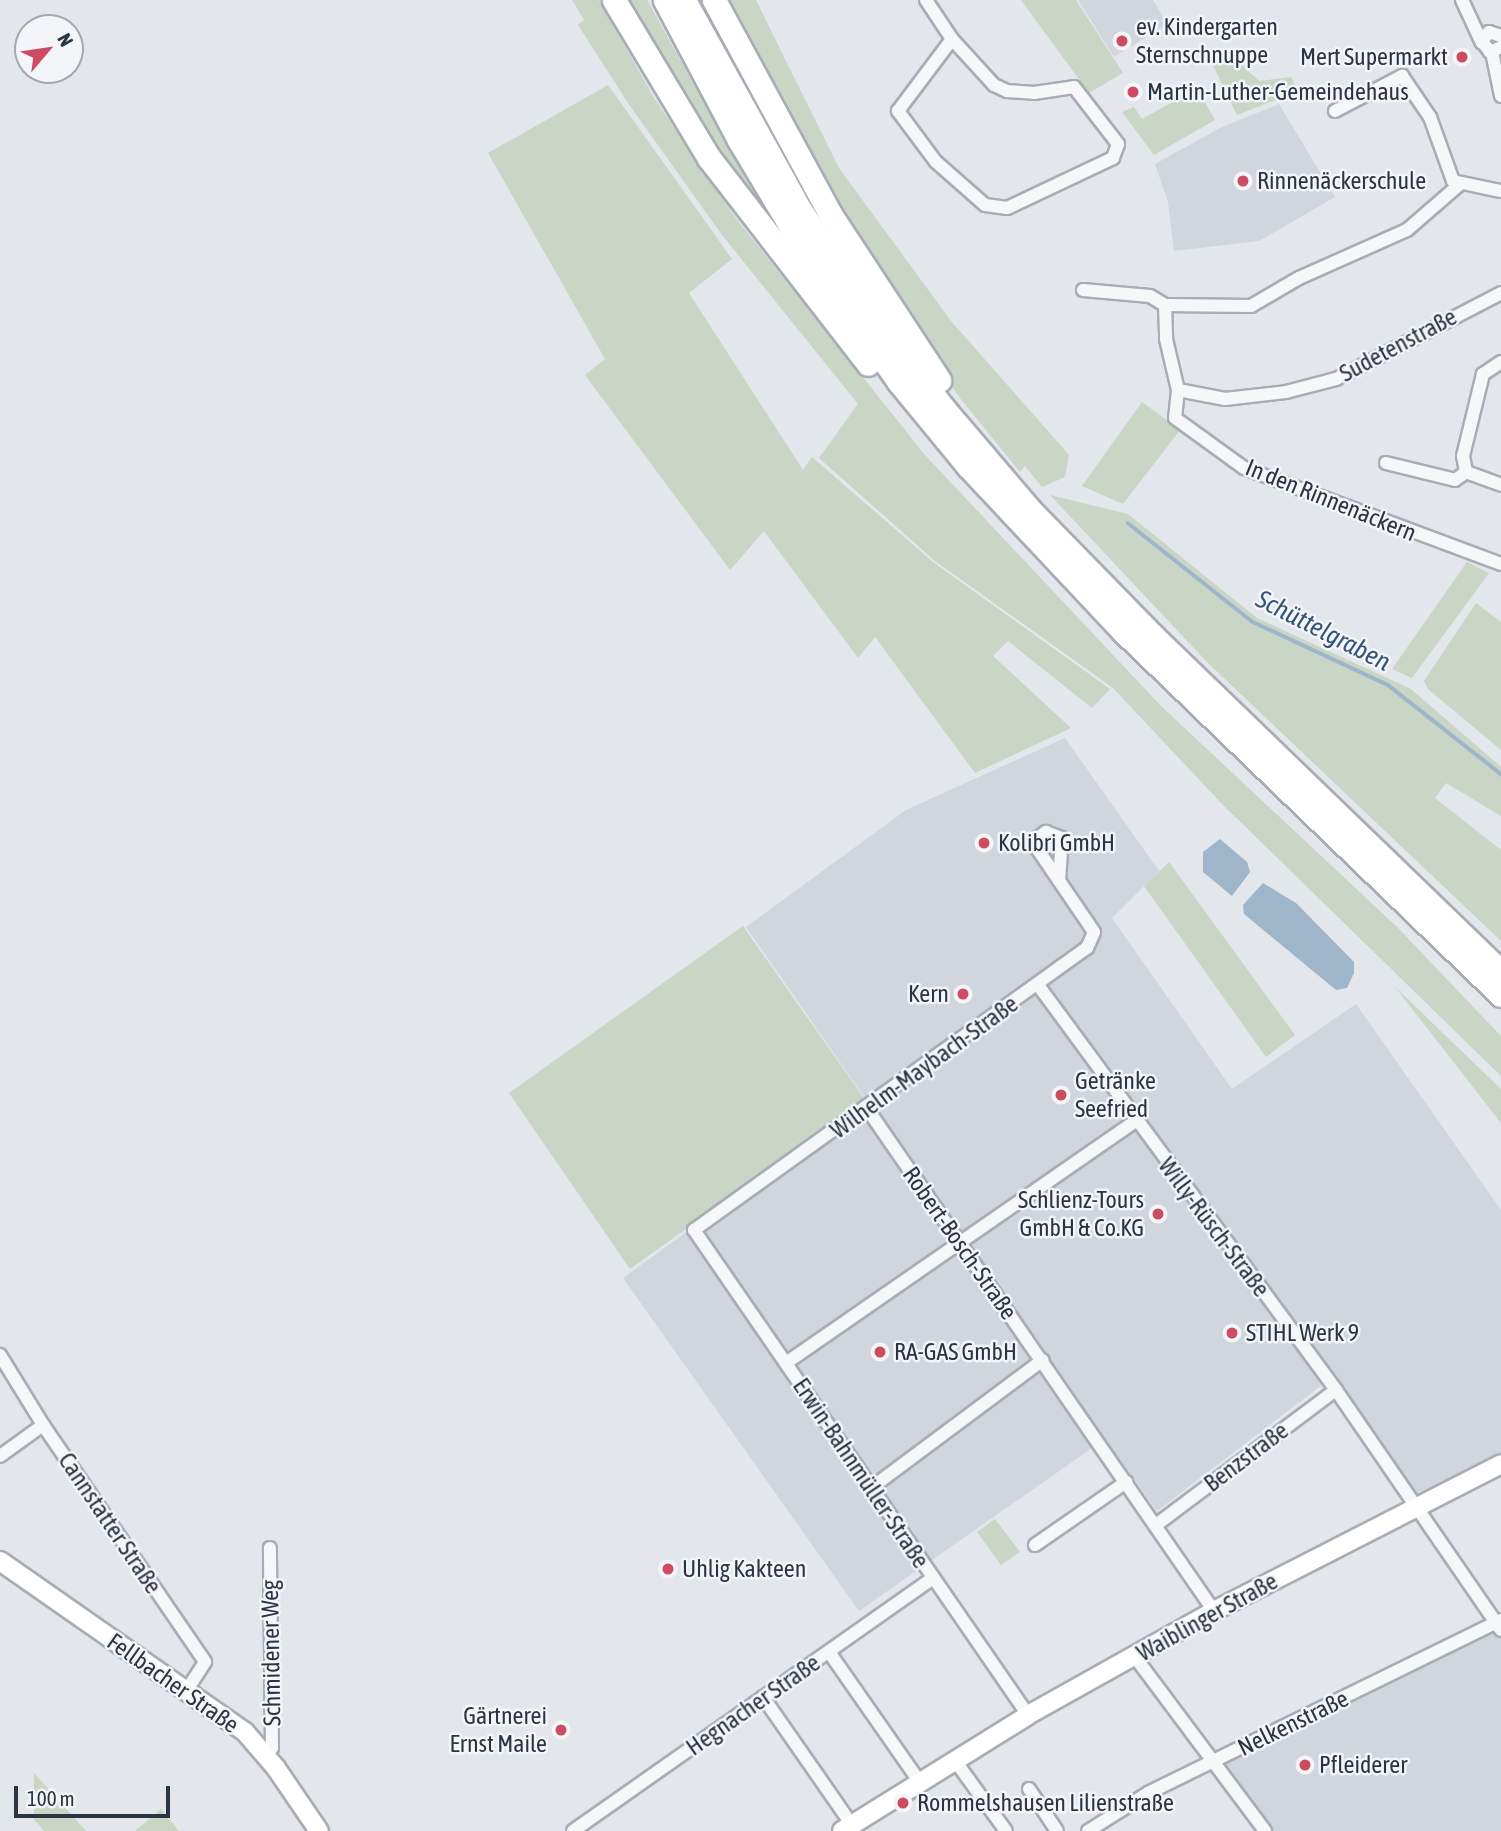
<!DOCTYPE html>
<meta charset="utf-8">
<style>
body{margin:0}
#map{position:relative;width:1501px;height:1831px;overflow:hidden;background:#e3e6eb;font-family:"Asap Condensed",sans-serif}
div>[style]{position:absolute}
.built>*{inset:0;background:#d1d6dd}
.green>*{inset:0;background:#c9d5c5}
.water>*{inset:0;background:#9fb5ca}
.stream>*{height:3.5px;margin:-1.75px;padding:0 1.75px;transform-origin:1.75px;border-radius:1.75px;background:#9fb5ca}
.roads{filter:drop-shadow(2px 0 #a8adb5) drop-shadow(-2px 0 #a8adb5) drop-shadow(0 2px #a8adb5) drop-shadow(0 -2px #a8adb5)}
.street>*{height:12px;margin:-6px;padding:0 6px;transform-origin:6px;border-radius:6px;background:#f6f7f9}
.secondary>*{height:18px;margin:-9px;padding:0 9px;transform-origin:9px;border-radius:9px;background:#fff}
.highway>*{height:23px;margin:-11.5px;padding:0 11.5px;transform-origin:11.5px;border-radius:11.5px;background:#fff}
.dots>*{width:19px;height:19px;translate:-50% -50%;box-sizing:border-box;border:4px solid #f3f5f8;border-radius:50%}
span{translate:-50% -50%;white-space:nowrap;text-align:center;line-height:1.15;-webkit-text-stroke:5px #f3f5f8;paint-order:stroke}
.poi-label{font-size:24px;color:#2b3443}
.left{translate:0 -50%;text-align:left}
.right{translate:-100% -50%;text-align:right}
.street-label{font-size:24px;color:#2b3443}
.water-label{font-size:26px;color:#355477;font-style:italic}
.north{position:absolute;left:14px;top:14px;width:70px;height:70px;box-sizing:border-box;background:#f3f5f8;border:2px solid #a3a8b0;border-radius:50%;rotate:61deg;font-size:19px;font-weight:700;line-height:28px;text-align:center;color:#2b3443}
.north::after{content:'';display:block;margin:auto;width:24px;height:32px;background:#cd4c61;clip-path:polygon(50% 0,100% 100%,50% 72%,0 100%)}
.scale{position:absolute;left:14px;top:1786px;width:156px;height:32px;box-sizing:border-box;border:4px solid #2b3443;border-top:0;padding-left:9px;font-size:21px;line-height:24px;white-space:nowrap;color:#2b3443;-webkit-text-stroke:5px #f3f5f8;paint-order:stroke}
</style>
<div id="map">
<div class="built">
<i style="clip-path:polygon(1078px 0,1153px 0,1167px 24px,1114px 57px)"></i>
<i style="clip-path:polygon(1279px 104px,1335px 197px,1259px 241px,1174px 251px,1168px 202px,1155px 164px,1220px 128px)"></i>
<i style="clip-path:polygon(1065px 738px,1159px 871px,1112px 918px,1232px 1089px,1356px 1004px,1501px 1210px,1501px 1456px,1415px 1494px,1327px 1381px,1157px 1511px,1105px 1439px,859px 1611px,623px 1278px,867px 1101px,746px 927px,906px 810px)"></i>
<i style="clip-path:polygon(1495px 1624px,1501px 1632px,1501px 1831px,1267px 1831px,1215px 1763px)"></i>
</div>
<div class="green">
<i style="clip-path:polygon(572px 0,599px 0,654px 98px,738px 221px,925px 455px,1161px 706px,1398px 928px,1501px 1036px,1501px 1076px,1222px 804px,1113px 688px,935px 561px,819px 458px,858px 404px,722px 235px,630px 106px,578px 25px,584px 20px)"></i>
<i style="clip-path:polygon(626px 0,647px 0,781px 241px,659px 65px)"></i>
<i style="clip-path:polygon(695px 0,708px 0,857px 275px,810px 206px)"></i>
<i style="clip-path:polygon(722px 0,756px 0,839px 168px,951px 321px,1069px 455px,1065px 477px,1042px 487px,1025px 466px,1020px 472px,960px 398px,885px 291px)"></i>
<i style="clip-path:polygon(1021px 0,1076px 0,1123px 73px,1089px 93px)"></i>
<i style="clip-path:polygon(1232px 56px,1259px 81px,1291px 77px,1298px 91px,1237px 115px,1212px 63px)"></i>
<i style="clip-path:polygon(1192px 80px,1215px 120px,1154px 155px,1122px 112px,1134px 107px,1142px 119px,1180px 98px,1173px 93px)"></i>
<i style="clip-path:polygon(608px 85px,732px 259px,689px 293px,803px 470px,812px 457px,933px 562px,1110px 689px,1092px 708px,1008px 641px,993px 656px,1071px 728px,975px 773px,875px 637px,858px 658px,764px 531px,730px 570px,585px 375px,605px 359px,488px 153px)"></i>
<i style="clip-path:polygon(1142px 402px,1180px 430px,1123px 504px,1082px 486px)"></i>
<i style="clip-path:polygon(1050px 495px,1128px 514px,1257px 618px,1411px 689px,1501px 767px,1501px 816px,1446px 783px,1435px 798px,1501px 850px,1501px 941px,1208px 663px)"></i>
<i style="clip-path:polygon(1467px 562px,1489px 573px,1412px 678px,1392px 669px)"></i>
<i style="clip-path:polygon(1476px 603px,1501px 622px,1501px 750px,1428px 689px,1424px 681px)"></i>
<i style="clip-path:polygon(1169px 862px,1295px 1035px,1266px 1057px,1144px 886px)"></i>
<i style="clip-path:polygon(743px 926px,866px 1101px,630px 1269px,509px 1093px)"></i>
<i style="clip-path:polygon(1395px 987px,1501px 1089px,1501px 1123px)"></i>
<i style="clip-path:polygon(995px 1519px,1020px 1552px,1001px 1565px,977px 1532px)"></i>
<i style="clip-path:polygon(34px 1773px,86px 1831px,44px 1831px,34px 1819px)"></i>
<i style="clip-path:polygon(161px 1809px,179px 1831px,135px 1831px)"></i>
</div>
<div class="water">
<i style="clip-path:polygon(1220px 839px,1247px 862px,1250px 872px,1232px 896px,1203px 872px,1203px 852px)"></i>
<i style="clip-path:polygon(1263px 883px,1296px 903px,1354px 962px,1354px 973px,1347px 988px,1336px 990px,1244px 914px,1243px 905px)"></i>
</div>
<div class="stream">
<i style="left:1128px;top:523px;width:159px;rotate:38.4deg"></i>
<i style="left:1253px;top:622px;width:149px;rotate:25deg"></i>
<i style="left:1388px;top:685px;width:144px;rotate:38.2deg"></i>
</div>
<div class="roads">
<div class="street">
<i style="left:926px;top:0;width:47px;rotate:56.3deg"></i>
<i style="left:952px;top:39px;width:62px;rotate:47.6deg"></i>
<i style="left:994px;top:85px;width:14px;rotate:25deg"></i>
<i style="left:1007px;top:91px;width:27px;rotate:4deg"></i>
<i style="left:1034px;top:93px;width:40px;rotate:-8.5deg"></i>
<i style="left:1074px;top:87px;width:72px;rotate:52.3deg"></i>
<i style="left:1118px;top:144px;width:15px;rotate:110deg"></i>
<i style="left:1113px;top:158px;width:117px;rotate:154.7deg"></i>
<i style="left:1007px;top:208px;width:22px;rotate:-172deg"></i>
<i style="left:985px;top:205px;width:65px;rotate:-138.7deg"></i>
<i style="left:936px;top:162px;width:64px;rotate:-126.7deg"></i>
<i style="left:898px;top:111px;width:90px;rotate:-53.1deg"></i>
<i style="left:1462px;top:0;width:47px;rotate:65.1deg"></i>
<i style="left:1501px;top:36px;width:13px;rotate:-162deg"></i>
<i style="left:1489px;top:32px;width:11px;rotate:128deg"></i>
<i style="left:1482px;top:41px;width:14px;rotate:54deg"></i>
<i style="left:1490px;top:52px;width:12px;rotate:-24deg"></i>
<i style="left:1492px;top:52px;width:45px;rotate:78.4deg"></i>
<i style="left:1335px;top:111px;width:76px;rotate:-27.6deg"></i>
<i style="left:1402px;top:76px;width:50px;rotate:55.7deg"></i>
<i style="left:1430px;top:117px;width:68px;rotate:70.2deg"></i>
<i style="left:1453px;top:181px;width:49px;rotate:11.8deg"></i>
<i style="left:1083px;top:290px;width:67px;rotate:5.1deg"></i>
<i style="left:1150px;top:296px;width:17px;rotate:31deg"></i>
<i style="left:1165px;top:305px;width:86px;rotate:0.7deg"></i>
<i style="left:1251px;top:306px;width:56px;rotate:-30.3deg"></i>
<i style="left:1299px;top:278px;width:118px;rotate:-24deg"></i>
<i style="left:1407px;top:230px;width:69px;rotate:-40.9deg"></i>
<i style="left:1165px;top:305px;width:34px;rotate:88deg"></i>
<i style="left:1166px;top:339px;width:52px;rotate:76.8deg"></i>
<i style="left:1178px;top:390px;width:48px;rotate:10.8deg"></i>
<i style="left:1225px;top:399px;width:61px;rotate:-6.5deg"></i>
<i style="left:1286px;top:392px;width:52px;rotate:-14.6deg"></i>
<i style="left:1336px;top:379px;width:186px;rotate:-27.5deg"></i>
<i style="left:1501px;top:362px;width:22px;rotate:146deg"></i>
<i style="left:1483px;top:374px;width:84px;rotate:103.7deg"></i>
<i style="left:1463px;top:456px;width:16px;rotate:79deg"></i>
<i style="left:1466px;top:472px;width:37px;rotate:20deg"></i>
<i style="left:1178px;top:390px;width:28px;rotate:96deg"></i>
<i style="left:1175px;top:418px;width:85px;rotate:35.9deg"></i>
<i style="left:1244px;top:468px;width:274px;rotate:20.5deg"></i>
<i style="left:1386px;top:463px;width:71px;rotate:13.8deg"></i>
<i style="left:1455px;top:480px;width:14px;rotate:-36deg"></i>
<i style="left:1038px;top:985px;width:503px;rotate:53.65deg"></i>
<i style="left:1336px;top:1390px;width:291px;rotate:55.5deg"></i>
<i style="left:866px;top:1107px;width:612px;rotate:55.38deg"></i>
<i style="left:0;top:1355px;width:82px;rotate:58.4deg"></i>
<i style="left:43px;top:1425px;width:287px;rotate:55.6deg"></i>
<i style="left:205px;top:1662px;width:33px;rotate:123deg"></i>
<i style="left:786px;top:1363px;width:426px;rotate:-34.7deg"></i>
<i style="left:0;top:1456px;width:53px;rotate:-35.8deg"></i>
<i style="left:871px;top:1488px;width:214px;rotate:-36.7deg"></i>
<i style="left:1156px;top:1525px;width:225px;rotate:-36.9deg"></i>
<i style="left:1035px;top:1545px;width:111px;rotate:-34.7deg"></i>
<i style="left:829px;top:1652px;width:161px;rotate:55.1deg"></i>
<i style="left:1135px;top:1657px;width:217px;rotate:53.2deg"></i>
<i style="left:763px;top:1697px;width:156px;rotate:55.2deg"></i>
<i style="left:1028px;top:1715px;width:589px;rotate:-124.55deg"></i>
<i style="left:694px;top:1230px;width:484px;rotate:-35.7deg"></i>
<i style="left:1087px;top:948px;width:17px;rotate:-66deg"></i>
<i style="left:1094px;top:932px;width:99px;rotate:-124.3deg"></i>
<i style="left:1038px;top:850px;width:13px;rotate:-86deg"></i>
<i style="left:1039px;top:837px;width:9px;rotate:-36deg"></i>
<i style="left:1046px;top:832px;width:17px;rotate:21deg"></i>
<i style="left:1062px;top:838px;width:43px;rotate:94deg"></i>
<i style="left:265px;top:1755px;width:10px;rotate:-45deg"></i>
<i style="left:272px;top:1748px;width:200px;rotate:-90.6deg"></i>
<i style="left:956px;top:1762px;width:85px;rotate:54.1deg"></i>
<i style="left:1029px;top:1789px;width:50px;rotate:56.3deg"></i>
<i style="left:573px;top:1831px;width:440px;rotate:-35.1deg"></i>
<i style="left:1088px;top:1831px;width:71px;rotate:-32.3deg"></i>
<i style="left:1148px;top:1793px;width:393px;rotate:-26.1deg"></i>
</div>
<div class="secondary">
<i style="left:0;top:1561px;width:299px;rotate:34.9deg"></i>
<i style="left:245px;top:1732px;width:48px;rotate:49.3deg"></i>
<i style="left:276px;top:1768px;width:76px;rotate:55.7deg"></i>
<i style="left:842px;top:1831px;width:219px;rotate:-31.9deg"></i>
<i style="left:1028px;top:1715px;width:213px;rotate:-29.2deg"></i>
<i style="left:1214px;top:1611px;width:322px;rotate:-27.1deg"></i>
</div>
<div class="highway">
<i style="left:614px;top:0;width:184px;rotate:59deg"></i>
<i style="left:709px;top:158px;width:260px;rotate:52.3deg"></i>
<i style="left:665px;top:0;width:158px;rotate:62.1deg"></i>
<i style="left:739px;top:140px;width:113px;rotate:59.1deg"></i>
<i style="left:797px;top:237px;width:177px;rotate:54.9deg"></i>
<i style="left:899px;top:382px;width:109px;rotate:50.6deg"></i>
<i style="left:968px;top:466px;width:228px;rotate:46.8deg"></i>
<i style="left:1124px;top:632px;width:523px;rotate:43.92deg"></i>
<i style="left:684px;top:0;width:240px;rotate:61.1deg"></i>
<i style="left:800px;top:210px;width:122px;rotate:56deg"></i>
<i style="left:868px;top:311px;width:124px;rotate:52.2deg"></i>
<i style="left:944px;top:409px;width:131px;rotate:49.6deg"></i>
<i style="left:1029px;top:509px;width:179px;rotate:45.7deg"></i>
<i style="left:1154px;top:637px;width:482px;rotate:44deg"></i>
<i style="left:714px;top:0;width:243px;rotate:61.5deg"></i>
<i style="left:830px;top:214px;width:199px;rotate:56.7deg"></i>
</div>
</div>
<div class="dots">
<i style="left:1122px;top:41px;background:#cd4c61"></i>
<i style="left:1462px;top:57px;background:#cd4c61"></i>
<i style="left:1133px;top:92px;background:#cd4c61"></i>
<i style="left:1243px;top:181px;background:#cd4c61"></i>
<i style="left:984px;top:843px;background:#cd4c61"></i>
<i style="left:963px;top:994px;background:#cd4c61"></i>
<i style="left:1061px;top:1095px;background:#cd4c61"></i>
<i style="left:1158px;top:1214px;background:#cd4c61"></i>
<i style="left:1232px;top:1333px;background:#cd4c61"></i>
<i style="left:880px;top:1352px;background:#cd4c61"></i>
<i style="left:668px;top:1569px;background:#cd4c61"></i>
<i style="left:561px;top:1730px;background:#cd4c61"></i>
<i style="left:1305px;top:1765px;background:#cd4c61"></i>
<i style="left:903px;top:1803px;background:#cd4c61"></i>
</div>
<div class="poi-label">
<span class="left" style="left:1136px;top:41px">ev. Kindergarten<br>Sternschnuppe</span>
<span class="right" style="left:1448px;top:57px">Mert Supermarkt</span>
<span class="left" style="left:1147px;top:92px">Martin-Luther-Gemeindehaus</span>
<span class="left" style="left:1257px;top:181px">Rinnenäckerschule</span>
<span class="left" style="left:998px;top:843px">Kolibri GmbH</span>
<span class="right" style="left:949px;top:994px">Kern</span>
<span class="left" style="left:1075px;top:1095px">Getränke<br>Seefried</span>
<span class="right" style="left:1144px;top:1214px">Schlienz-Tours<br>GmbH &amp; Co.KG</span>
<span class="left" style="left:1246px;top:1333px">STIHL Werk 9</span>
<span class="left" style="left:894px;top:1352px">RA-GAS GmbH</span>
<span class="left" style="left:682px;top:1569px">Uhlig Kakteen</span>
<span class="right" style="left:547px;top:1730px">Gärtnerei<br>Ernst Maile</span>
<span class="left" style="left:1319px;top:1765px">Pfleiderer</span>
<span class="left" style="left:917px;top:1803px">Rommelshausen Lilienstraße</span>
</div>
<div class="street-label">
<span style="left:1398px;top:345px;rotate:-28deg">Sudetenstraße</span>
<span style="left:1331px;top:500px;rotate:22deg">In den Rinnenäckern</span>
<span style="left:924px;top:1067px;rotate:-36deg">Wilhelm-Maybach-Straße</span>
<span style="left:1214px;top:1227px;rotate:53deg">Willy-Rüsch-Straße</span>
<span style="left:960px;top:1243px;rotate:55deg">Robert-Bosch-Straße</span>
<span style="left:1246px;top:1457px;rotate:-37deg">Benzstraße</span>
<span style="left:861px;top:1473px;rotate:56deg">Erwin-Bahnmüller-Straße</span>
<span style="left:110px;top:1523px;rotate:56deg">Cannstatter Straße</span>
<span style="left:1207px;top:1617px;rotate:-29deg">Waiblinger Straße</span>
<span style="left:271px;top:1653px;rotate:-91deg">Schmidener Weg</span>
<span style="left:173px;top:1683px;rotate:35deg">Fellbacher Straße</span>
<span style="left:753px;top:1705px;rotate:-35deg">Hegnacher Straße</span>
<span style="left:1293px;top:1723px;rotate:-26deg">Nelkenstraße</span>
</div>
<div class="water-label">
<span style="left:1323px;top:631px;rotate:27deg">Schüttelgraben</span>
</div>
<div class="north">N</div>
<div class="scale">100 m</div>
</div>
